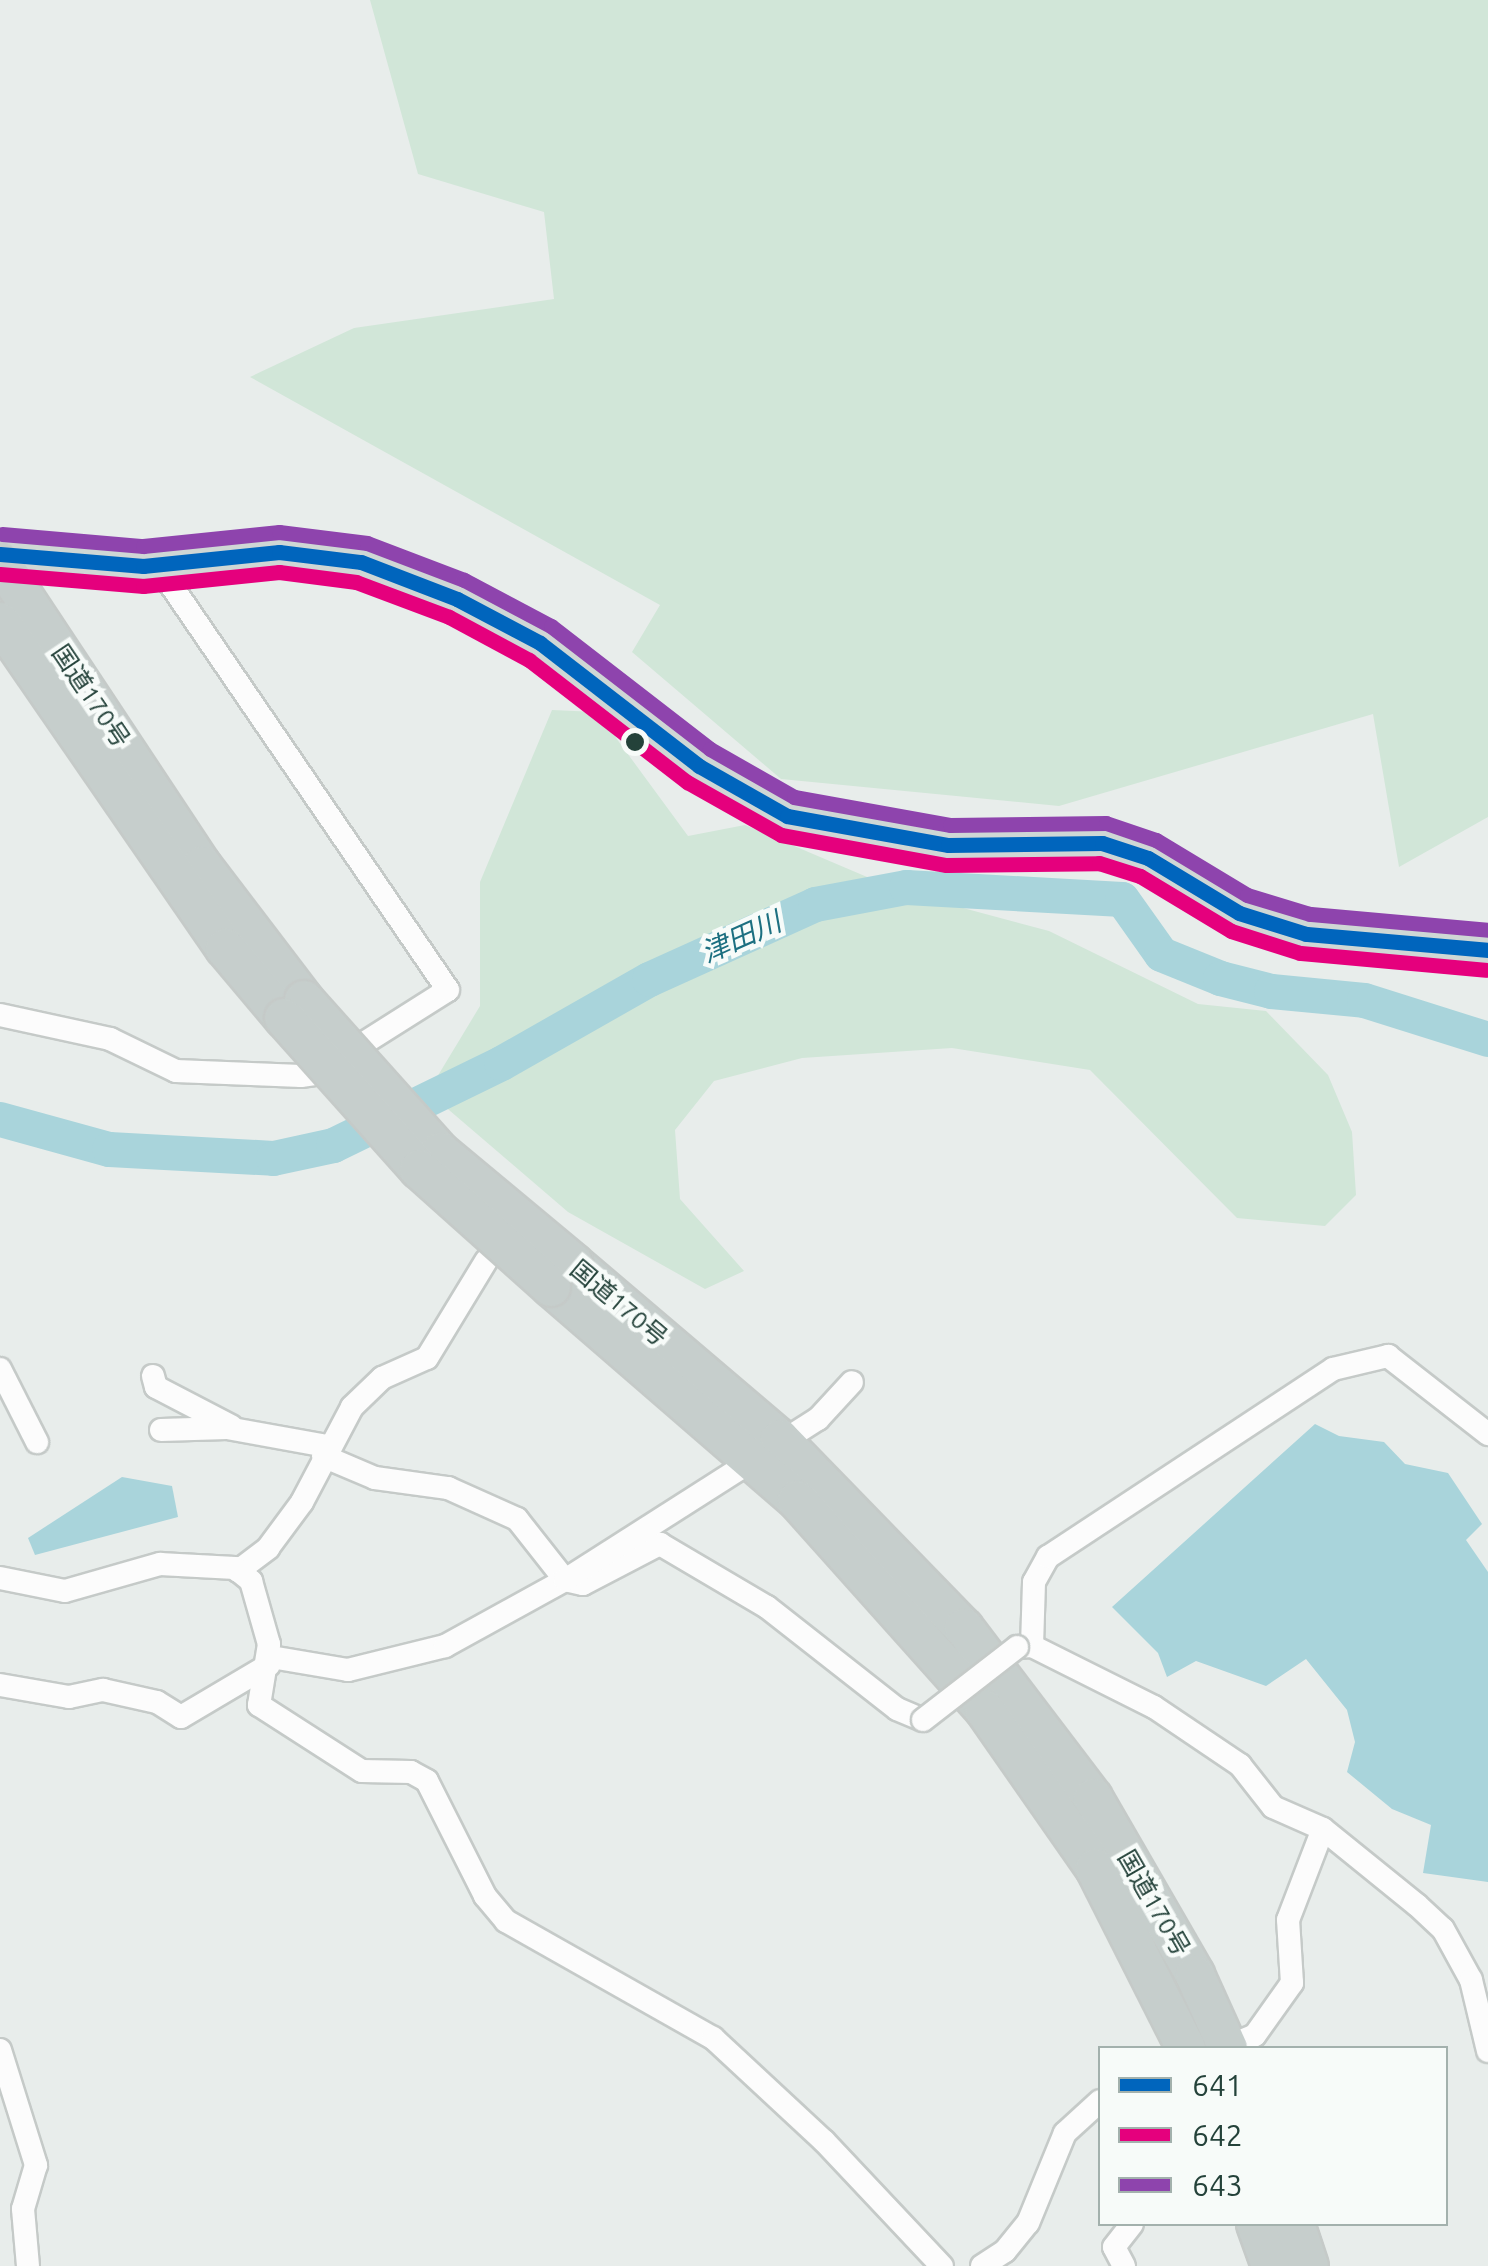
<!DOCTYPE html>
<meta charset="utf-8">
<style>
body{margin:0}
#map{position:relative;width:1488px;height:2266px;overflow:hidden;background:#e8edeb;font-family:Ubuntu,"Noto Sans JP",sans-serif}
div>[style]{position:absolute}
.green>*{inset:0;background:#d1e6d8}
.water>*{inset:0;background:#a9d4db}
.river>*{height:35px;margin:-17.5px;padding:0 17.5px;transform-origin:17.5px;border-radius:17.5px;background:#a9d4db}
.roads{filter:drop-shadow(2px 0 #c5cac8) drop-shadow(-2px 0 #c5cac8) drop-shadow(0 2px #c5cac8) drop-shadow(0 -2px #c5cac8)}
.minor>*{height:22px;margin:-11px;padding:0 11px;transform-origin:11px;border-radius:11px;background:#fcfcfc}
.primary>*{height:38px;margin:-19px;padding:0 19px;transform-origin:19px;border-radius:19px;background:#cfd7d5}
.trunk>*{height:38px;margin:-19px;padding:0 19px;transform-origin:19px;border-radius:19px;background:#c6cecc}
.bridges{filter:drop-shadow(2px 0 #c5cac8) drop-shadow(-2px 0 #c5cac8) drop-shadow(0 2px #c5cac8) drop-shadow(0 -2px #c5cac8)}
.minor-bridge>*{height:22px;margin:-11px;padding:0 11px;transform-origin:11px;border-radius:11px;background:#fcfcfc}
.trunk-bridge>*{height:38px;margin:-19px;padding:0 19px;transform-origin:19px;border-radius:19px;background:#c6cecc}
.bus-1>*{height:15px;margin:-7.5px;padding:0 7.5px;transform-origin:7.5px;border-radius:7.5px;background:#0065bd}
.bus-2>*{height:15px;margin:-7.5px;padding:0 7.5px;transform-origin:7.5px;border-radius:7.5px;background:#e5007d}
.bus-3>*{height:15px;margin:-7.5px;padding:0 7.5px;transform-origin:7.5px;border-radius:7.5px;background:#8e44ad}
.dots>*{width:28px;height:28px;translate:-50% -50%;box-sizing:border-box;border:5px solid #f7fbf9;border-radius:50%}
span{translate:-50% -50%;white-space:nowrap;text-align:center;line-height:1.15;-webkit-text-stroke:9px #f7fbf9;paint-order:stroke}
.street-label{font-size:25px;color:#24423a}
.water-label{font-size:28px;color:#1c6f80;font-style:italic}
.legend{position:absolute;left:1098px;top:2046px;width:350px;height:180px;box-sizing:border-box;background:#f7fbf9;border:2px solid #a3b1ad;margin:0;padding:12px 18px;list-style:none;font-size:30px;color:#24423a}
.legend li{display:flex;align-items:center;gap:20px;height:50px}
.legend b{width:50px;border:2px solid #a3b1ad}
</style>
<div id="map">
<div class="green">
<i style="clip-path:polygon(370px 0,1488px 0,1488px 817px,1399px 867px,1373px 714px,1059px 806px,781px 779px,632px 652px,660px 605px,250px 377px,354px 328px,554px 299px,544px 212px,418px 174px)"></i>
<i style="clip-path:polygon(552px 710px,597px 712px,688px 836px,745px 825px,900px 891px,1049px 931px,1198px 1004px,1266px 1011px,1328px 1075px,1352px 1132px,1356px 1195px,1325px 1226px,1237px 1218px,1090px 1070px,952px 1048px,802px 1058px,714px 1081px,675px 1130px,680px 1199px,744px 1271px,705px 1289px,568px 1212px,428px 1092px,480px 1006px,480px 882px)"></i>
</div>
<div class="water">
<i style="clip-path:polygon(1315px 1424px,1339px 1436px,1384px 1442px,1405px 1464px,1448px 1473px,1482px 1524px,1466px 1540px,1488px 1572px,1488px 1882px,1423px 1873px,1431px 1825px,1392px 1809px,1347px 1772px,1355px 1742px,1347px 1710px,1306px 1659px,1266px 1686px,1196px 1661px,1167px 1677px,1158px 1653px,1112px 1607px)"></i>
<i style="clip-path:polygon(122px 1477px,172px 1486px,178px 1517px,35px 1555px,28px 1538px)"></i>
</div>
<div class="river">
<i style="left:0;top:1119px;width:113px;rotate:15.4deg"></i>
<i style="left:109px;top:1149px;width:164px;rotate:3.1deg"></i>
<i style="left:273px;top:1158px;width:61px;rotate:-12.2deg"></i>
<i style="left:333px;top:1145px;width:187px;rotate:-26deg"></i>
<i style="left:501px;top:1063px;width:170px;rotate:-29.6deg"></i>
<i style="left:649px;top:979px;width:182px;rotate:-24.3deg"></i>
<i style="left:815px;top:904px;width:93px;rotate:-10.6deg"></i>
<i style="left:906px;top:887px;width:216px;rotate:3.2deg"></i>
<i style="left:1122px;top:899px;width:67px;rotate:54.7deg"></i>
<i style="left:1161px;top:954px;width:64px;rotate:22.1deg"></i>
<i style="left:1220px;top:978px;width:53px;rotate:14.3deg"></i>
<i style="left:1271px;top:991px;width:93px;rotate:5.5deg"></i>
<i style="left:1364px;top:1000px;width:130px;rotate:17.5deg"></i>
</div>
<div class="roads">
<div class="minor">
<i style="left:0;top:1015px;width:113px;rotate:12.3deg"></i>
<i style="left:110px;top:1039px;width:73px;rotate:25.9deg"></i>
<i style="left:176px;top:1071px;width:125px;rotate:2.3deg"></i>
<i style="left:301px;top:1076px;width:14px;rotate:-8deg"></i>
<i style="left:315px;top:1074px;width:157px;rotate:-32.3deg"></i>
<i style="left:448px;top:990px;width:514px;rotate:-124.37deg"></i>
<i style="left:0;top:1369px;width:82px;rotate:63.1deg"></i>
<i style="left:153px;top:1376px;width:11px;rotate:75deg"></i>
<i style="left:156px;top:1387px;width:85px;rotate:27.5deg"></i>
<i style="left:161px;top:1430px;width:66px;rotate:-1.7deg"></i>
<i style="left:227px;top:1428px;width:102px;rotate:10.2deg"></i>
<i style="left:323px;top:1456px;width:56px;rotate:22.9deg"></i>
<i style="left:375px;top:1478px;width:74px;rotate:7.8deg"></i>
<i style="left:448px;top:1488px;width:76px;rotate:24.2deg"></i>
<i style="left:517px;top:1519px;width:78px;rotate:51.8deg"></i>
<i style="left:565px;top:1580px;width:18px;rotate:13deg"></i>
<i style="left:583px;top:1584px;width:87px;rotate:-27.5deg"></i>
<i style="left:660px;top:1544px;width:124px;rotate:30.5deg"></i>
<i style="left:767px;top:1607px;width:165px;rotate:38.1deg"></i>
<i style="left:897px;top:1709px;width:28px;rotate:23deg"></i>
<i style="left:238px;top:1571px;width:38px;rotate:-37deg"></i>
<i style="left:268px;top:1548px;width:57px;rotate:-53.5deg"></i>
<i style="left:302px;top:1502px;width:107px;rotate:-62.2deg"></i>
<i style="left:352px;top:1407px;width:42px;rotate:-44deg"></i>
<i style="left:382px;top:1378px;width:49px;rotate:-24deg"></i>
<i style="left:427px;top:1358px;width:114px;rotate:-58.7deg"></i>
<i style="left:0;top:1578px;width:66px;rotate:11.3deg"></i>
<i style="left:65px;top:1591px;width:99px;rotate:-15.9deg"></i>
<i style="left:160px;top:1564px;width:75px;rotate:3.1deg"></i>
<i style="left:235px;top:1568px;width:21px;rotate:39deg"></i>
<i style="left:251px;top:1581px;width:66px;rotate:74.1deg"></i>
<i style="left:269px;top:1644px;width:62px;rotate:99.3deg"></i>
<i style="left:259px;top:1705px;width:122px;rotate:32.7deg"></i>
<i style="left:362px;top:1771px;width:49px;rotate:1.2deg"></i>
<i style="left:411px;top:1772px;width:18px;rotate:29deg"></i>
<i style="left:427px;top:1781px;width:129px;rotate:63.2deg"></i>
<i style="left:485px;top:1896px;width:33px;rotate:50deg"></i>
<i style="left:506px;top:1921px;width:238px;rotate:29.5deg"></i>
<i style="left:713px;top:2038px;width:151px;rotate:42.9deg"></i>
<i style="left:824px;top:2141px;width:172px;rotate:46.7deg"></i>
<i style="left:1032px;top:1646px;width:64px;rotate:-88.2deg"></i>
<i style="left:1034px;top:1582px;width:29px;rotate:-61deg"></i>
<i style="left:1048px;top:1557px;width:341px;rotate:-33.4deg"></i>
<i style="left:1333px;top:1369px;width:57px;rotate:-13.3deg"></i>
<i style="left:1388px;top:1356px;width:127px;rotate:38deg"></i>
<i style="left:1017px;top:1647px;width:15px;rotate:-4deg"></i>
<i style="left:1032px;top:1646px;width:136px;rotate:26.6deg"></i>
<i style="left:1154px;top:1707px;width:104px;rotate:34deg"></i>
<i style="left:1240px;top:1765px;width:53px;rotate:51.8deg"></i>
<i style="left:1273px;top:1807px;width:55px;rotate:23.7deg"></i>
<i style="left:1323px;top:1829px;width:121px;rotate:39deg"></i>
<i style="left:1417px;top:1905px;width:35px;rotate:43deg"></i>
<i style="left:1443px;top:1929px;width:58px;rotate:61.2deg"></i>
<i style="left:1471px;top:1980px;width:73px;rotate:76.5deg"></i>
<i style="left:271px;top:1657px;width:78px;rotate:9.6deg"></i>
<i style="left:348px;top:1670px;width:100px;rotate:-13.9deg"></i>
<i style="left:445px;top:1646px;width:137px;rotate:-28.8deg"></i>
<i style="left:565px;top:1580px;width:300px;rotate:-32.5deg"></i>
<i style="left:818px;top:1419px;width:50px;rotate:-47.4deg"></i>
<i style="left:0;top:1685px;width:70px;rotate:9.9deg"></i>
<i style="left:69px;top:1697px;width:35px;rotate:-12deg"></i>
<i style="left:103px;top:1690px;width:55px;rotate:12.5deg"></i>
<i style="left:157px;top:1702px;width:28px;rotate:32deg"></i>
<i style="left:181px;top:1717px;width:102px;rotate:-30.6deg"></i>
<i style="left:1227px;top:2047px;width:30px;rotate:-23deg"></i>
<i style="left:1255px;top:2035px;width:64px;rotate:-54.6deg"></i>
<i style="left:1292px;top:1983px;width:63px;rotate:-93.6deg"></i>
<i style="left:1288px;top:1920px;width:97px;rotate:-69deg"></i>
<i style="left:0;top:2050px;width:121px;rotate:72.6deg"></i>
<i style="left:36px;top:2165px;width:46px;rotate:106.5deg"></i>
<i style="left:23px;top:2209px;width:57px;rotate:85deg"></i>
<i style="left:982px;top:2266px;width:27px;rotate:-33deg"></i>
<i style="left:1005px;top:2251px;width:36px;rotate:-51deg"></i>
<i style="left:1028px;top:2223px;width:97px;rotate:-67.7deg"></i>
<i style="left:1065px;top:2133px;width:47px;rotate:-42.4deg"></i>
<i style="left:1124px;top:2266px;width:21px;rotate:-118deg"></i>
<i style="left:1114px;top:2247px;width:29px;rotate:-52deg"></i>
</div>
<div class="primary">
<i style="left:0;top:554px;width:144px;rotate:4.8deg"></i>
<i style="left:143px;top:566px;width:137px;rotate:-5.9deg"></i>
<i style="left:279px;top:552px;width:83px;rotate:7deg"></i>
<i style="left:361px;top:562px;width:103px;rotate:21.1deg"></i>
<i style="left:457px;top:599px;width:94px;rotate:27.9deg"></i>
<i style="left:540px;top:643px;width:201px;rotate:37.7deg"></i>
<i style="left:699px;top:766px;width:101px;rotate:29.6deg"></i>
<i style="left:787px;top:816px;width:164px;rotate:10.2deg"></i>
<i style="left:948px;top:845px;width:154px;rotate:-0.7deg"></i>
<i style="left:1102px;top:843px;width:48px;rotate:18.1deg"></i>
<i style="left:1148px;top:858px;width:106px;rotate:31.1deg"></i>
<i style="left:1239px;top:913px;width:70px;rotate:17.4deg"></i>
<i style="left:1306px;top:934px;width:183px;rotate:5deg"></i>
</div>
<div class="trunk">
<i style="left:0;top:561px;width:366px;rotate:56.5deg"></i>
<i style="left:202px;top:866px;width:168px;rotate:52.7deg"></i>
<i style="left:0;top:622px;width:396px;rotate:55.4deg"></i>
<i style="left:225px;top:948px;width:92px;rotate:49.9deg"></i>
<i style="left:573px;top:1263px;width:272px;rotate:40.4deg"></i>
<i style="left:780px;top:1439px;width:264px;rotate:45.8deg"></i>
<i style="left:964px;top:1628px;width:213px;rotate:52.8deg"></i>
<i style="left:1093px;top:1798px;width:204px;rotate:60deg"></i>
<i style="left:1195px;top:1975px;width:80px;rotate:65.7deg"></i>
<i style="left:551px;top:1287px;width:325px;rotate:40.9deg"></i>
<i style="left:797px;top:1500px;width:280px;rotate:48.2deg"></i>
<i style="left:984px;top:1709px;width:194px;rotate:55.1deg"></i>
<i style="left:1095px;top:1868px;width:202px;rotate:63.2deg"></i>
<i style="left:1256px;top:2224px;width:45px;rotate:70.3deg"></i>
<i style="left:1295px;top:2224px;width:44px;rotate:71.6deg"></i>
</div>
</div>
<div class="bridges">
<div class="minor-bridge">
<i style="left:923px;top:1720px;width:119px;rotate:-37.8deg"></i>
</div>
<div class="trunk-bridge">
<i style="left:304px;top:1000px;width:204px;rotate:48.2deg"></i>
<i style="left:440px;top:1152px;width:173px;rotate:39.8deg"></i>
<i style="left:284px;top:1018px;width:203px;rotate:48.2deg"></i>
<i style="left:419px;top:1169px;width:177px;rotate:41.8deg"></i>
</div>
</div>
<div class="bus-1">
<i style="left:0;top:554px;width:144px;rotate:4.8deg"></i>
<i style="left:143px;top:566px;width:137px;rotate:-5.9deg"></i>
<i style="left:279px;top:552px;width:83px;rotate:7deg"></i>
<i style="left:361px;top:562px;width:103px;rotate:21.1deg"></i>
<i style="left:457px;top:599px;width:94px;rotate:27.9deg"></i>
<i style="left:540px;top:643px;width:201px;rotate:37.7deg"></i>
<i style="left:699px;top:766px;width:101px;rotate:29.6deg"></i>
<i style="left:787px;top:816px;width:164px;rotate:10.2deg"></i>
<i style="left:948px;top:845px;width:154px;rotate:-0.7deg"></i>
<i style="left:1102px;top:843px;width:48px;rotate:18.1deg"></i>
<i style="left:1148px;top:858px;width:106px;rotate:31.1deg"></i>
<i style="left:1239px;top:913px;width:70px;rotate:17.4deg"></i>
<i style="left:1306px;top:934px;width:183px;rotate:5deg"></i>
</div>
<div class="bus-2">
<i style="left:0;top:574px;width:144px;rotate:4.8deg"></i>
<i style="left:143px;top:586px;width:137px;rotate:-5.9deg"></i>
<i style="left:279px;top:572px;width:78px;rotate:7.4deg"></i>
<i style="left:356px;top:582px;width:99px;rotate:20.6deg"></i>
<i style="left:449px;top:617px;width:91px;rotate:28.3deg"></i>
<i style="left:529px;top:660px;width:200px;rotate:37.7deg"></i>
<i style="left:687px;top:782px;width:108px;rotate:29.4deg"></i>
<i style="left:781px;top:835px;width:168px;rotate:10.3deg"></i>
<i style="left:946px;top:865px;width:153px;rotate:-0.7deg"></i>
<i style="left:1099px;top:863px;width:43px;rotate:17.6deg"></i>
<i style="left:1140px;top:876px;width:106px;rotate:31.1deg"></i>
<i style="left:1231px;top:931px;width:72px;rotate:17.7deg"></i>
<i style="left:1300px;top:953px;width:187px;rotate:5.2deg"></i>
</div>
<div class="bus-3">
<i style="left:2px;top:534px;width:142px;rotate:4.9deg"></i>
<i style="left:143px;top:546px;width:137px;rotate:-5.9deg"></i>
<i style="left:279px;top:532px;width:89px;rotate:7.1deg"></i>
<i style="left:367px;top:543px;width:104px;rotate:20.9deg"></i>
<i style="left:464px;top:580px;width:98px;rotate:27.9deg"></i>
<i style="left:551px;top:626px;width:201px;rotate:37.7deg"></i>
<i style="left:710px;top:749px;width:97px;rotate:29.7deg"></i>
<i style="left:794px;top:797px;width:158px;rotate:10.2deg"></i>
<i style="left:950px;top:825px;width:156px;rotate:-0.7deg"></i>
<i style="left:1106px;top:823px;width:53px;rotate:18.8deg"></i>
<i style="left:1156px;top:840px;width:106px;rotate:31.1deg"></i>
<i style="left:1247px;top:895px;width:66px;rotate:16.8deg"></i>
<i style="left:1310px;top:914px;width:179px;rotate:5.1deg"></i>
</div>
<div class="dots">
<i style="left:635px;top:742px;background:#24423a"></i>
</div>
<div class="street-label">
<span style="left:91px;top:696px;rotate:56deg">国道170号</span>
<span style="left:619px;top:1303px;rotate:40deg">国道170号</span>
<span style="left:1154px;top:1903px;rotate:60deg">国道170号</span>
</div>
<div class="water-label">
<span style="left:741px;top:937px;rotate:-24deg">津田川</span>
</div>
<ul class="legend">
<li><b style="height:12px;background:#0065bd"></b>641</li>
<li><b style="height:12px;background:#e5007d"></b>642</li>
<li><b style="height:12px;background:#8e44ad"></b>643</li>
</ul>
</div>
